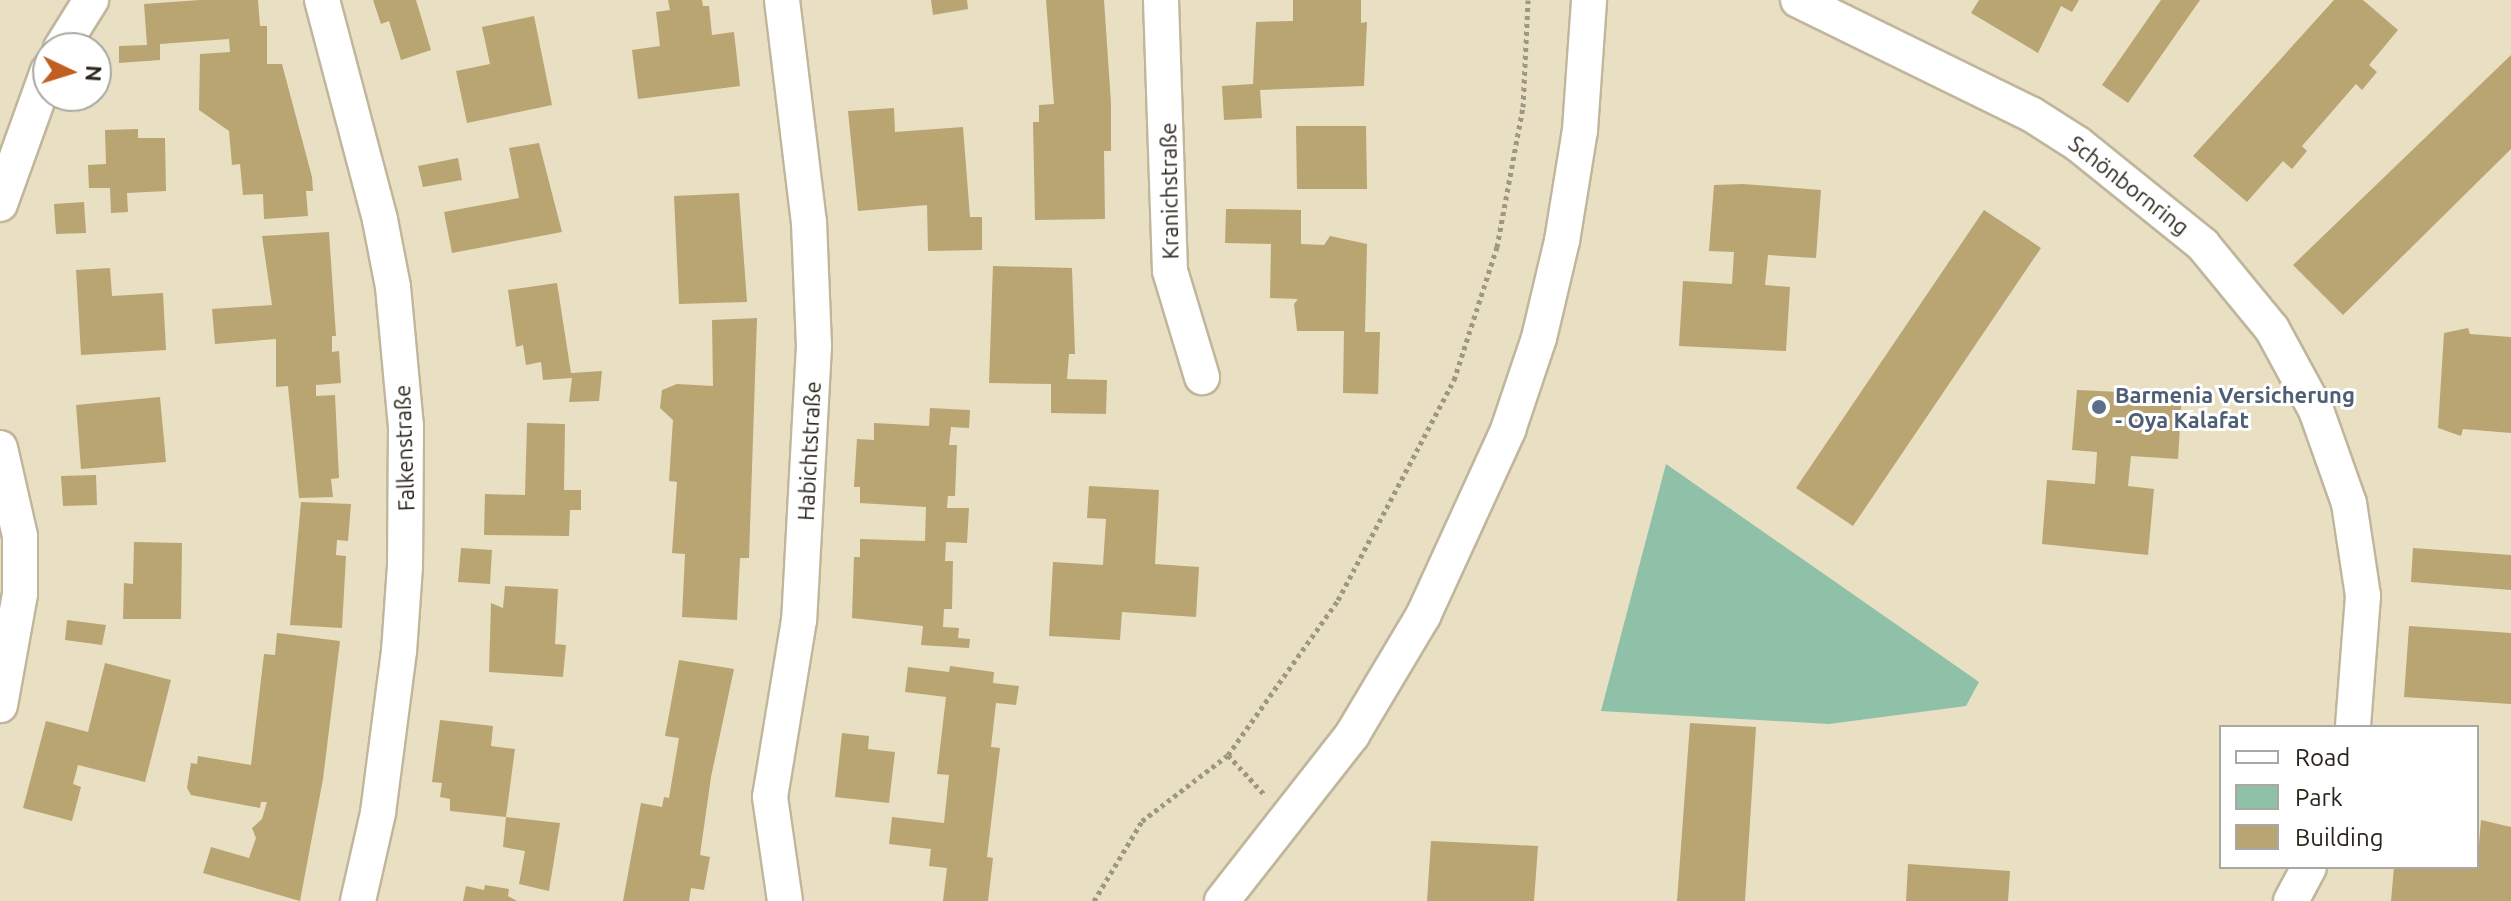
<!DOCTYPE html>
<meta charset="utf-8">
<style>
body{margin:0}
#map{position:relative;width:2511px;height:901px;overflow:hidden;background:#e9dfc3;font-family:Ubuntu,sans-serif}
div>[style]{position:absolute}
.green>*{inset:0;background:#8fc0a8}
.building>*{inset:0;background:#b9a571}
.path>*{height:5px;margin-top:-2.5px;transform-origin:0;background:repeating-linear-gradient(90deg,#9e9781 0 4px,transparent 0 8px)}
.roads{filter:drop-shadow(2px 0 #c0b69b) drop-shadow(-2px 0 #c0b69b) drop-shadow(0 2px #c0b69b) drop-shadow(0 -2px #c0b69b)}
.minor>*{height:34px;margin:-17px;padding:0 17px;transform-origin:17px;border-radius:17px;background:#fff}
.dots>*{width:22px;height:22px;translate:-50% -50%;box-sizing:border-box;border:4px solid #fff;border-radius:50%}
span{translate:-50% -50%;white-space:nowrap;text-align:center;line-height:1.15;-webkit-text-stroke:6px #fff;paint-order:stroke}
.street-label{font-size:22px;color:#2a261b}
.service-label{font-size:22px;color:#4e5e75;font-weight:700}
.left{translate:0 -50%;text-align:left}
.legend{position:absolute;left:2219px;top:725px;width:260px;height:144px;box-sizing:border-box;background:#fff;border:2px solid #aaa8a4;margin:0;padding:10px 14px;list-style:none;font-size:24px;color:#2a261b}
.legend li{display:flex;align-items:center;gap:16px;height:40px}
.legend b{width:40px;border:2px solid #aaa8a4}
.north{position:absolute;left:32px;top:32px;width:80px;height:80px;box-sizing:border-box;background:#fff;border:2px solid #aaa8a4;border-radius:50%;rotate:94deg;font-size:22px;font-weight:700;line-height:32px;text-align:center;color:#2a261b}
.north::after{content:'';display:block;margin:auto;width:28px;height:36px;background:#c05f20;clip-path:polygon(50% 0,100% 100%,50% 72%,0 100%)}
</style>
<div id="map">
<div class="green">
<i style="clip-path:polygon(1666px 464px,1979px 682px,1966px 706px,1829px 724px,1601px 711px)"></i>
</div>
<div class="building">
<i style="clip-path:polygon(200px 0,258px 0,260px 26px,267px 26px,267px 64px,282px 64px,312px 177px,313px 191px,306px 191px,308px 216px,264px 219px,263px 194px,243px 195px,240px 164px,232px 165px,229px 131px,199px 110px,200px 54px,230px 52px,229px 39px,160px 44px,160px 60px,119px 63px,119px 46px,147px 45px,144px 4px)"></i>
<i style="clip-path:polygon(373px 0,416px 0,431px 50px,401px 60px,389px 21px,381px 24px)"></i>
<i style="clip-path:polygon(668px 0,702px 0,703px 6px,709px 6px,712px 35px,734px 32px,740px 86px,638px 99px,632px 50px,660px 46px,656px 12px,670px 10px)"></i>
<i style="clip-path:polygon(931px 0,967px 0,968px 9px,933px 15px)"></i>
<i style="clip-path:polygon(1046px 0,1104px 0,1111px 103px,1111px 151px,1104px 151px,1105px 219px,1035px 220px,1033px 122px,1039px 122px,1039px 105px,1054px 104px)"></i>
<i style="clip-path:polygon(1293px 0,1361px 0,1361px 23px,1367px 22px,1364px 86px,1260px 90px,1262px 118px,1224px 120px,1222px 86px,1253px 84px,1256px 22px,1293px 21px)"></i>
<i style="clip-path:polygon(1979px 0,2079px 0,2072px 12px,2061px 6px,2038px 53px,1971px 13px)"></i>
<i style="clip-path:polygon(2161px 0,2200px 0,2128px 103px,2102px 85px)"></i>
<i style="clip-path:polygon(2334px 0,2363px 0,2398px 30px,2369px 65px,2377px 72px,2362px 90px,2356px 84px,2302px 146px,2307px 151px,2292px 169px,2283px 161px,2247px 202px,2193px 156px)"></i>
<i style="clip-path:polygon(534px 16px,552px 105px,467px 123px,456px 71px,490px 64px,482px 27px)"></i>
<i style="clip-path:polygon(2511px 55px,2511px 149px,2343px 315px,2293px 265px)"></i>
<i style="clip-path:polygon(894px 108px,895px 132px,963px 127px,970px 217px,982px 217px,982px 250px,928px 251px,927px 205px,858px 211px,848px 111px)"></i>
<i style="clip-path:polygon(1296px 126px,1366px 126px,1367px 189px,1297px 189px)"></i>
<i style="clip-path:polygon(138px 129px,138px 138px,165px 138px,166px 191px,127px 193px,128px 212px,111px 213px,110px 188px,89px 188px,88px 165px,106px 164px,105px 130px)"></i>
<i style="clip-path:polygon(539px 143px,562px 232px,452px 253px,444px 212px,519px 198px,509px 148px)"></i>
<i style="clip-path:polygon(458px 158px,462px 180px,423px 187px,418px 166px)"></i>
<i style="clip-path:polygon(1743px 184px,1821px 190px,1816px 258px,1768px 255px,1765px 285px,1790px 287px,1786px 351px,1679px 346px,1683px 281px,1732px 284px,1734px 252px,1709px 251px,1714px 185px)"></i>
<i style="clip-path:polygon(739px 193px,747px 302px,679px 304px,674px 196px)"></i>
<i style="clip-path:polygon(84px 202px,86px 233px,56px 234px,54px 204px)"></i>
<i style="clip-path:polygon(1226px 209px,1301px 210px,1301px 244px,1324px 245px,1330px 236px,1367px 244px,1365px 332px,1380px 332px,1378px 394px,1343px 393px,1344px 331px,1297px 331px,1294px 304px,1298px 299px,1270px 298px,1271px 244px,1225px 243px)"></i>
<i style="clip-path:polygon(1984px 210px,2041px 248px,1853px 526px,1796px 488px)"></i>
<i style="clip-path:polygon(329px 232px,336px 336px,332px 336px,332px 352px,339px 351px,341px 383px,316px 385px,316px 396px,335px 395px,339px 478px,331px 479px,333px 497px,299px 498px,288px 386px,276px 387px,276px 339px,215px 344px,212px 309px,272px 305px,262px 236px)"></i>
<i style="clip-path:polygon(993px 266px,1072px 268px,1075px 354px,1069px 354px,1067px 379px,1107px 380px,1106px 414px,1051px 413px,1051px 384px,989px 383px)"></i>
<i style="clip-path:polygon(110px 268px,112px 296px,163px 293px,166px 350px,81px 355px,76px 270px)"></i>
<i style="clip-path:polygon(557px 283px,571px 373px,602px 371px,599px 401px,569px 402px,572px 378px,543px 380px,541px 362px,526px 365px,523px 345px,516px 347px,508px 290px)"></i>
<i style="clip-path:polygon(757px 318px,749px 558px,740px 558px,737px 620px,682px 617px,685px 554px,672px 553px,677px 482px,669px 481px,673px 420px,660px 408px,662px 390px,677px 384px,713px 386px,712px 320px)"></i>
<i style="clip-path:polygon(2468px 328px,2470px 334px,2511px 337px,2511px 433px,2463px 429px,2461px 436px,2438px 428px,2444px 333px)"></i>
<i style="clip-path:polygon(2077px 390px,2182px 395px,2178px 459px,2131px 456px,2128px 486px,2154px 489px,2148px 555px,2042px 544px,2047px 480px,2095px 484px,2097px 452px,2072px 450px)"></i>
<i style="clip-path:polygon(160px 397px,166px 462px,81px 469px,76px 405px)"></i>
<i style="clip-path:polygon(930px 408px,970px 410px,969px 428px,951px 427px,949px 445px,957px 445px,955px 496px,948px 496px,947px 508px,969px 508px,967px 543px,946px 542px,945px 561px,953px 561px,952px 609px,944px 609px,943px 627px,959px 628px,958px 638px,970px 639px,969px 648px,921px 645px,923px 626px,852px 618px,854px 557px,860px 557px,860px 539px,925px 541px,926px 507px,860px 503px,860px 487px,854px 487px,857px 439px,874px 440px,874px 423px,929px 426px)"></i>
<i style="clip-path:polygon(527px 423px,565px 424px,564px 490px,581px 490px,581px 510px,570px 510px,569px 536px,484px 535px,485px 494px,525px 495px)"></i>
<i style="clip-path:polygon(96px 475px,97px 505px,63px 506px,61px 476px)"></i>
<i style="clip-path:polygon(1089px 486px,1159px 490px,1155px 564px,1199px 567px,1196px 617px,1122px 612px,1120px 640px,1049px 636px,1053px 562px,1103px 565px,1106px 519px,1087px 518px)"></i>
<i style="clip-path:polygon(301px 502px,351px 504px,348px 541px,337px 540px,336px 555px,346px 556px,342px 628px,290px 625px)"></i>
<i style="clip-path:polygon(134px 542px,182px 543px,181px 619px,123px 619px,124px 583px,133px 584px)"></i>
<i style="clip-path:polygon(461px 548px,492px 550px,490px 584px,458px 582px)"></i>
<i style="clip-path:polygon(2413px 548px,2511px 555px,2511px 590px,2411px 582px)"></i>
<i style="clip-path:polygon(505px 586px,558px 589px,555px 644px,566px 645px,563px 677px,489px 672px,491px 603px,503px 608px)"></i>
<i style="clip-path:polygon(67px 620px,106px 625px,102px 645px,65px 640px)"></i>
<i style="clip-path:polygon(2409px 626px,2511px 633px,2511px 704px,2404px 697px)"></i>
<i style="clip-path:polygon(277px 633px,340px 641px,323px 779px,300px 901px,203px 873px,211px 847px,249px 858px,256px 838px,252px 828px,262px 819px,267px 802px,261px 802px,260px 808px,191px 795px,187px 788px,191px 763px,197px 764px,198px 756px,251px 765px,264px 654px,275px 655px)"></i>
<i style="clip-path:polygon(679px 660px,734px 669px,711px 777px,700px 855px,710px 857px,704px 890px,691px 888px,689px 901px,623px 901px,641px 803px,662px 807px,664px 797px,669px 798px,679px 738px,665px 736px)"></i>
<i style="clip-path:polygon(105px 663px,171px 680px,145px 782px,78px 765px,73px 784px,81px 787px,72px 821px,23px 808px,46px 721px,88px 732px)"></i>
<i style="clip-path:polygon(950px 666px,994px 672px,993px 683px,1019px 686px,1016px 705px,996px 703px,991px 747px,1000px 748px,987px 857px,993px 858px,988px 901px,943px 901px,947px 868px,929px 866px,931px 849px,889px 844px,892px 817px,944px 823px,949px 775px,937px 774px,946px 697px,905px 692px,908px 667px,949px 672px)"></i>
<i style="clip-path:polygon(440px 720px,493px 726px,491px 746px,515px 749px,506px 817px,450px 811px,450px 799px,440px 797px,442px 783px,432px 782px)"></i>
<i style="clip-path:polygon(1690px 723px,1756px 727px,1745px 901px,1677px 901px)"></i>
<i style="clip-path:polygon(842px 733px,869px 736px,868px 749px,895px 752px,889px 803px,835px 797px)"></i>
<i style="clip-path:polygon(506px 817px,560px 823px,549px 891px,519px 884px,525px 851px,503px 847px)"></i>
<i style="clip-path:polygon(2481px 820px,2511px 827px,2511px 901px,2391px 901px,2394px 867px,2477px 867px)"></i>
<i style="clip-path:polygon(1431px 841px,1538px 846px,1534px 901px,1427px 901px)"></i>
<i style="clip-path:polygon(1908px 864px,2010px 871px,2008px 901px,1906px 901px)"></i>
<i style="clip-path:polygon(485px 885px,509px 889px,508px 896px,517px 901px,463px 901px,466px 886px,484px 890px)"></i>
</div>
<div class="path">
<i style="left:1228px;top:755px;width:190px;rotate:-54.6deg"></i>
<i style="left:1338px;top:600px;width:249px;rotate:-62.2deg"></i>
<i style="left:1454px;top:380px;width:140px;rotate:-72.1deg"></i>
<i style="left:1497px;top:247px;width:142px;rotate:-79.5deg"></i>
<i style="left:1523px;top:107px;width:107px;rotate:-87.3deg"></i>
<i style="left:1094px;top:901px;width:93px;rotate:-59deg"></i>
<i style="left:1142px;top:821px;width:108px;rotate:-37.5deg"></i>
<i style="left:1228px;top:755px;width:53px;rotate:47.3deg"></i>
</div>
<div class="roads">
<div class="minor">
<i style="left:322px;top:0;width:228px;rotate:75.2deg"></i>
<i style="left:380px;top:220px;width:68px;rotate:79deg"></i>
<i style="left:393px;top:287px;width:140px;rotate:84.7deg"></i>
<i style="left:406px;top:426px;width:140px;rotate:90.4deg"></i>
<i style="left:405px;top:566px;width:85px;rotate:94deg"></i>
<i style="left:399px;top:651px;width:163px;rotate:97.4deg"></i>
<i style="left:378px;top:813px;width:90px;rotate:102.8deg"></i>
<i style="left:782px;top:0;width:224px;rotate:83.1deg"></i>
<i style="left:809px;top:222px;width:124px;rotate:87.7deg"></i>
<i style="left:814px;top:346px;width:274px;rotate:93.1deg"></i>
<i style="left:799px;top:620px;width:179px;rotate:99.3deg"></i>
<i style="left:770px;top:797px;width:105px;rotate:81.8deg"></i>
<i style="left:1161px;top:0;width:271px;rotate:88.1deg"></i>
<i style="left:1170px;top:271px;width:111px;rotate:73.2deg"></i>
<i style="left:1798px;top:0;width:259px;rotate:26.1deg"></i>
<i style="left:2031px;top:114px;width:56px;rotate:32.6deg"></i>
<i style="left:2078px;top:144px;width:161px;rotate:38.9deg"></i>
<i style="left:2203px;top:245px;width:109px;rotate:50.6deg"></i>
<i style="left:2272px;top:329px;width:92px;rotate:61.5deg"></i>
<i style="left:2316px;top:410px;width:99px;rotate:70.5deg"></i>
<i style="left:2349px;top:503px;width:94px;rotate:81.4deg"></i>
<i style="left:2363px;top:596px;width:131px;rotate:94.4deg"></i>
<i style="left:61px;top:48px;width:57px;rotate:-58deg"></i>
<i style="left:0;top:204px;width:141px;rotate:-70.2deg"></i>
<i style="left:0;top:448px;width:90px;rotate:77.2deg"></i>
<i style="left:20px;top:536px;width:58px;rotate:90deg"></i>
<i style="left:20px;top:594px;width:113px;rotate:100.2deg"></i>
<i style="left:1222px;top:901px;width:211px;rotate:-51.9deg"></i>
<i style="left:1352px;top:735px;width:139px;rotate:-59.2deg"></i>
<i style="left:1423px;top:616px;width:205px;rotate:-65.4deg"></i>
<i style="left:1508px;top:430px;width:97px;rotate:-71.4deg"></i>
<i style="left:1539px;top:338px;width:100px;rotate:-76.7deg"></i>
<i style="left:1562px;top:241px;width:112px;rotate:-80.8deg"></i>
<i style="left:1580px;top:130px;width:130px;rotate:-86deg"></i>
<i style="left:2291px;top:901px;width:38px;rotate:-62deg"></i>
</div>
</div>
<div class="dots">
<i style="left:2099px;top:407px;background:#5c6f8a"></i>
</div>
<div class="street-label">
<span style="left:2129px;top:185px;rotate:38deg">Schönbornring</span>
<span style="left:1169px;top:191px;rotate:-91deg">Kranichstraße</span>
<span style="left:404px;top:448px;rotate:-92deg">Falkenstraße</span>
<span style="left:809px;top:451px;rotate:-87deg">Habichtstraße</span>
</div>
<div class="service-label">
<span class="left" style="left:2115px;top:407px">Barmenia Versicherung<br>- Oya Kalafat</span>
</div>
<ul class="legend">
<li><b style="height:10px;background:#fff"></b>Road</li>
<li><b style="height:22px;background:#8fc0a8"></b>Park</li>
<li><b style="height:22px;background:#b9a571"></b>Building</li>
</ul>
<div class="north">N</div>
</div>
